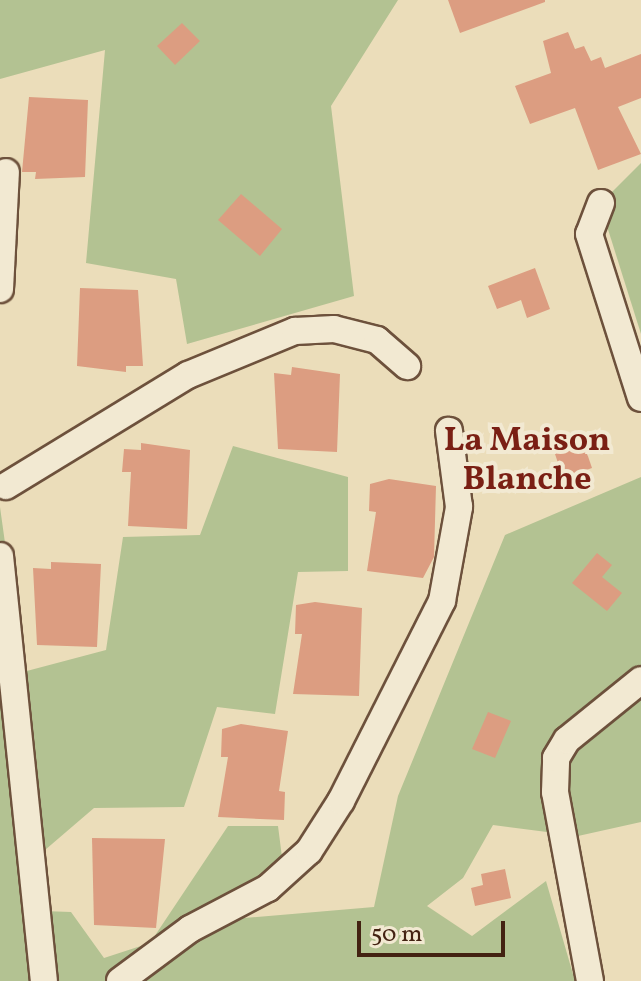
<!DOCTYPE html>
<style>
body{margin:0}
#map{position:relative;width:641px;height:981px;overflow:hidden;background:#ebddba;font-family:Vollkorn,serif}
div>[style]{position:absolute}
.green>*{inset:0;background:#b3c292}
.building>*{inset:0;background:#dc9d81}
.roads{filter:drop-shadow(2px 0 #6d513c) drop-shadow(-2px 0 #6d513c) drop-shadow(0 2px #6d513c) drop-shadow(0 -2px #6d513c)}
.minor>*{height:26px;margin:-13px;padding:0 13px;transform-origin:13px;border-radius:13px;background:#f2e9d2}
span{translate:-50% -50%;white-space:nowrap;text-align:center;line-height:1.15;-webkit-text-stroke:8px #f2e9d2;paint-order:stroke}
.neighbourhood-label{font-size:34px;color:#7a1f14;font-weight:700}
.scale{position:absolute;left:357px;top:921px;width:148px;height:36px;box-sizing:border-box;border:4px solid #432212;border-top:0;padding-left:10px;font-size:24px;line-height:28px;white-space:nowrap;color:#432212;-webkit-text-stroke:6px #f2e9d2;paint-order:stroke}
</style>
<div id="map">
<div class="green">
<i style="clip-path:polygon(0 0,398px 0,331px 106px,354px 296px,187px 344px,176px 279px,86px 263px,105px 50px,0 79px)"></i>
<i style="clip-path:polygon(641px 163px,641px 334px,600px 204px)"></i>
<i style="clip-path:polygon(233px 446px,348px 477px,348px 571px,298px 572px,275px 714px,217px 707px,184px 807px,94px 808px,38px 856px,31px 981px,0 981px,0 507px,23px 672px,106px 650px,123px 537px,200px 535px)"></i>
<i style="clip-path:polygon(641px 477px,641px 822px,578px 836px,493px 825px,463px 878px,427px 906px,472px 936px,546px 881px,575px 981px,51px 981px,43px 911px,71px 912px,104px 958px,150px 943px,228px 826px,278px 826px,283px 865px,232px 919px,374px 907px,398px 796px,505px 535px)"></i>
</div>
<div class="building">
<i style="clip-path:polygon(448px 0,545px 0,545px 2px,460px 33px)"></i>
<i style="clip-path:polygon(182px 23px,200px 41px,175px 65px,157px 46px)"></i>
<i style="clip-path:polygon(568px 32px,575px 49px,584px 46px,591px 61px,601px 57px,605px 68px,641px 54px,641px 98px,618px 107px,641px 154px,598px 170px,575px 108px,530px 124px,515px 86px,551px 73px,543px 41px)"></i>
<i style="clip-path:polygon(29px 97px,88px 100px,85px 177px,35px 179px,36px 172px,22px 172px)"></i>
<i style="clip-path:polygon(241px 194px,282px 229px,260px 256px,218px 220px)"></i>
<i style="clip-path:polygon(535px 268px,550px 309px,527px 318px,521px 300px,497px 309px,488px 286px)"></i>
<i style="clip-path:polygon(80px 288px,138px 290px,143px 366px,126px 366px,126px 372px,77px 366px)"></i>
<i style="clip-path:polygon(292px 367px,340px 374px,337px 452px,278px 449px,274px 373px,291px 375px)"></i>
<i style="clip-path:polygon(579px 430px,592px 468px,563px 478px,550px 439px)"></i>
<i style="clip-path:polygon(141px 443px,190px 450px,187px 529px,128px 526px,131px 472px,122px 472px,124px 449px,141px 450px)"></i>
<i style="clip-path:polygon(389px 479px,436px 486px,434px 557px,423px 578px,367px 571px,376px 512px,369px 511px,370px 484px)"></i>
<i style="clip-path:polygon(597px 553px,612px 565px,602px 577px,622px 593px,607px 611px,572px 583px)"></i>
<i style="clip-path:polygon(51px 562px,101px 564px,97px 647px,37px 645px,33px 568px,51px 569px)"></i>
<i style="clip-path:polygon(315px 602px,362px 608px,359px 696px,293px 694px,302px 634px,295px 634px,296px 605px)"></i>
<i style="clip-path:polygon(488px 712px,511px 721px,495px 758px,472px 749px)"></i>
<i style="clip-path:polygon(241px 724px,288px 731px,279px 791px,285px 792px,284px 820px,218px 817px,228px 757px,221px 757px,222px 729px)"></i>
<i style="clip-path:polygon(92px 838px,165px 839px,156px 928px,94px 925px)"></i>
<i style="clip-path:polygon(505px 869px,511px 898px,475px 906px,471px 888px,483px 885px,481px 874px)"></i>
</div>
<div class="roads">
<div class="minor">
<i style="left:601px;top:203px;width:33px;rotate:111deg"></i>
<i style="left:589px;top:234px;width:172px;rotate:72.4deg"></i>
<i style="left:0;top:289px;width:117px;rotate:-87.1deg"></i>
<i style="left:6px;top:486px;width:213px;rotate:-31.4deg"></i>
<i style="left:188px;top:375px;width:116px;rotate:-22.4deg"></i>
<i style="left:295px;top:331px;width:39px;rotate:-3deg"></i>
<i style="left:334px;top:329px;width:44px;rotate:14.3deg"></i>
<i style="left:377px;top:340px;width:40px;rotate:41deg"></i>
<i style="left:0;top:556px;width:427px;rotate:84.1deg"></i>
<i style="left:120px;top:981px;width:87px;rotate:-36.6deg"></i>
<i style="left:190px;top:929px;width:88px;rotate:-27.7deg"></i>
<i style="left:268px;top:888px;width:55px;rotate:-42.1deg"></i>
<i style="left:309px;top:851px;width:59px;rotate:-57.4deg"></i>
<i style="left:341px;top:801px;width:224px;rotate:-63.2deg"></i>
<i style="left:442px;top:601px;width:96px;rotate:-79.7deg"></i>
<i style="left:459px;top:507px;width:77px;rotate:-97.5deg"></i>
<i style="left:590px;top:981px;width:192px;rotate:-100.5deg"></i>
<i style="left:555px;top:792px;width:34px;rotate:-88deg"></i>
<i style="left:556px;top:758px;width:21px;rotate:-59deg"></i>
<i style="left:567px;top:740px;width:95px;rotate:-39deg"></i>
</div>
</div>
<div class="neighbourhood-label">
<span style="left:527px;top:461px">La Maison<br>Blanche</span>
</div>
<div class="scale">50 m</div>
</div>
